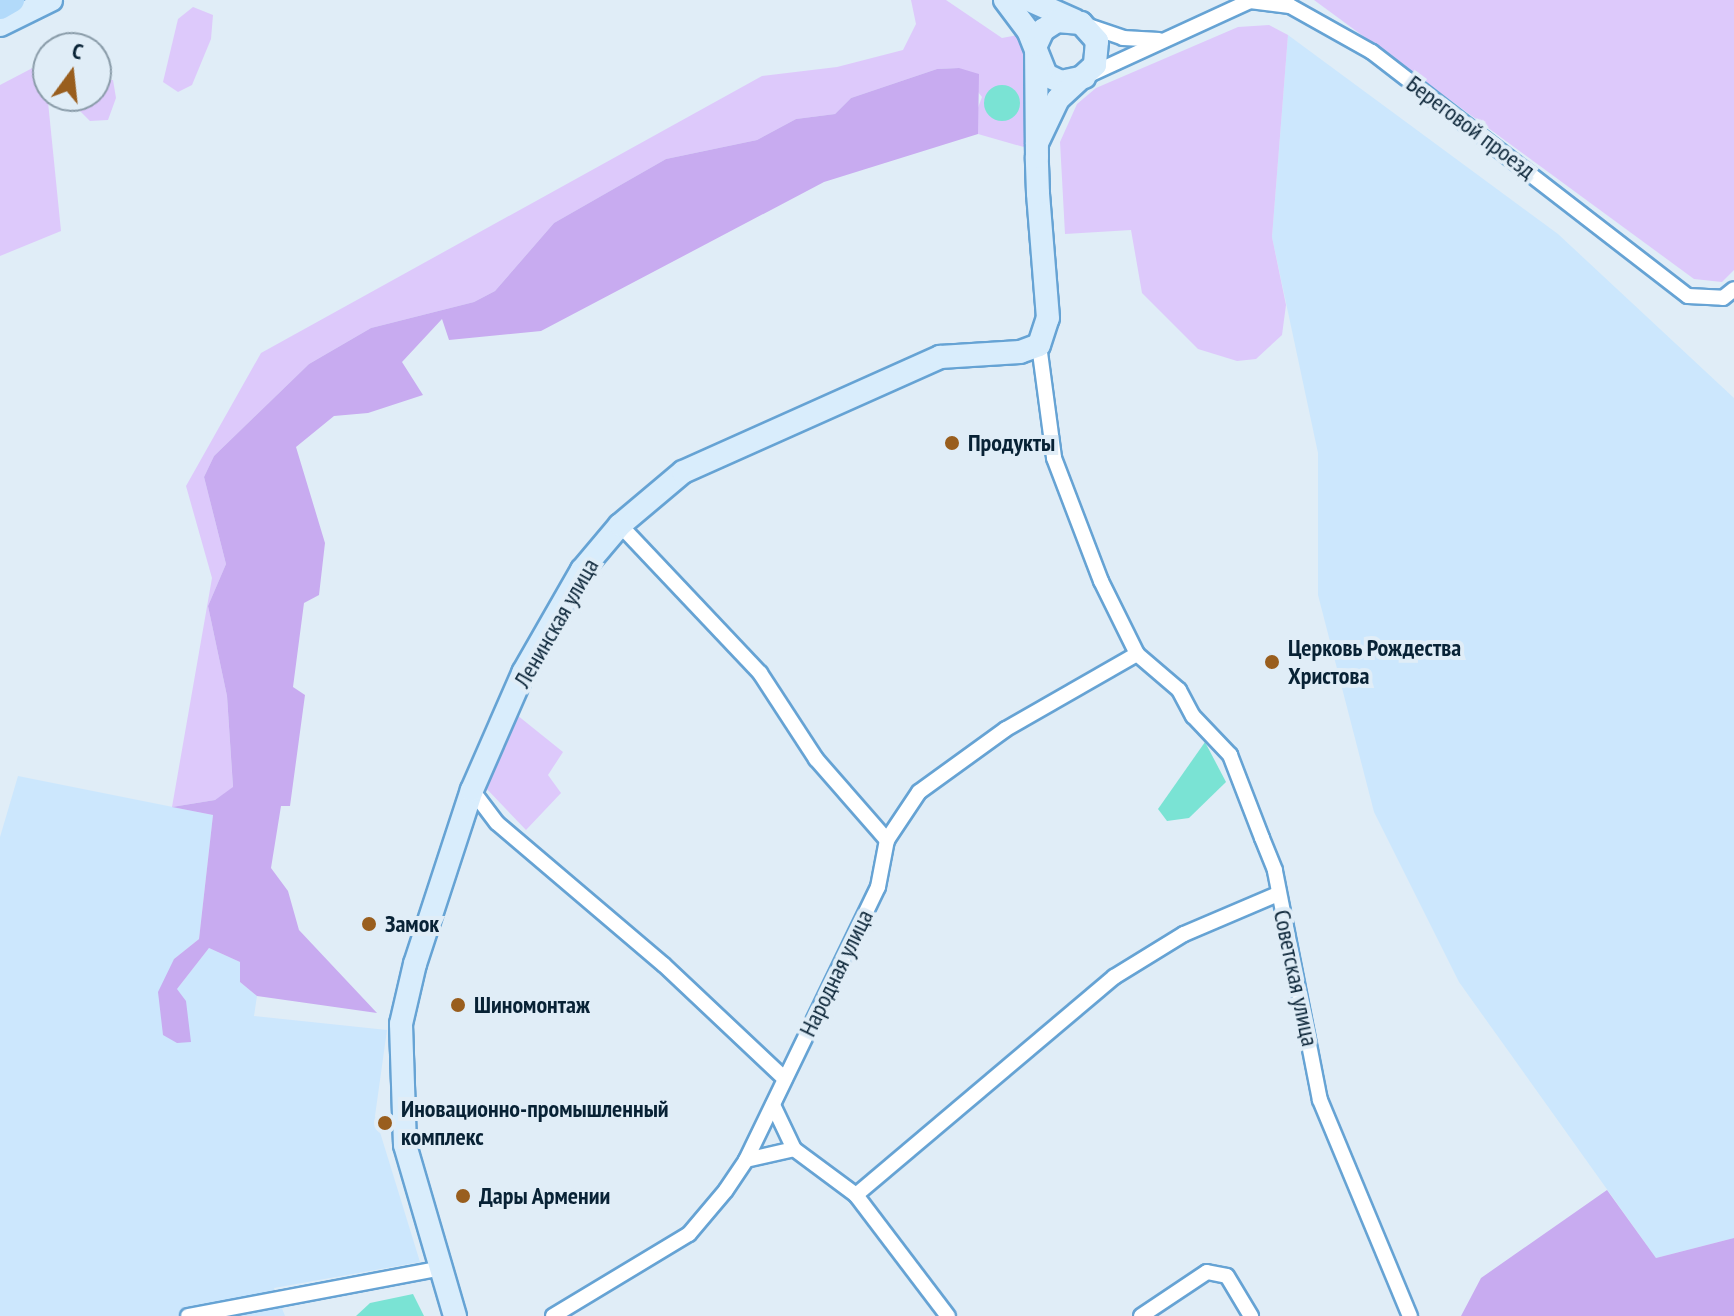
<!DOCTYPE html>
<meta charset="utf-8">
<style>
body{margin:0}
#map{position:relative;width:1734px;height:1316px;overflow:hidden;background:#e0edf7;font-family:"PT Sans Narrow",sans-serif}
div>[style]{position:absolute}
.built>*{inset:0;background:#cce7fd}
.green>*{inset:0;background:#ddc9fb}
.forest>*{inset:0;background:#c8abf0}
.water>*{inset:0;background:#7ae3d4}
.round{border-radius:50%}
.roads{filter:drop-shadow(2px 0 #66a3d4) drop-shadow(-2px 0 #66a3d4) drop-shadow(0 2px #66a3d4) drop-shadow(0 -2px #66a3d4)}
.street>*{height:14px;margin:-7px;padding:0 7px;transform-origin:7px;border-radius:7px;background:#fff}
.secondary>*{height:22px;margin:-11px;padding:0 11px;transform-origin:11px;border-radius:11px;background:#d9edfc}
.primary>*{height:24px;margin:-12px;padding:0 12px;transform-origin:12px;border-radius:12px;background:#b2dafa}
.dots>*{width:22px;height:22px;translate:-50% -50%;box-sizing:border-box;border:4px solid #e0edf7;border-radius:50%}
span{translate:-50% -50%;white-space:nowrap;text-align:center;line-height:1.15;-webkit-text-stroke:8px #e0edf7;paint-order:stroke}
.street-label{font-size:24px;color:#082235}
.poi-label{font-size:24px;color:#082235;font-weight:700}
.left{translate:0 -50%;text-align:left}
.north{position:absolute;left:32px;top:32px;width:80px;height:80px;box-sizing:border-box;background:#e0edf7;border:2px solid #8a9ca9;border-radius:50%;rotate:15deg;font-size:22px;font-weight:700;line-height:32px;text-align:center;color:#082235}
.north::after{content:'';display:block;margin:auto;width:28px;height:36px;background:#995e1e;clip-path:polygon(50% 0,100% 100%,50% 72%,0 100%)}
</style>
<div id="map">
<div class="built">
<i style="clip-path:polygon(1288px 35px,1558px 234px,1734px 398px,1734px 1238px,1656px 1258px,1459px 982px,1374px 812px,1318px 595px,1318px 453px,1272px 237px)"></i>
<i style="clip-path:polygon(18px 776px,213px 815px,199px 939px,174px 959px,177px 989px,209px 948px,240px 962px,240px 982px,257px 996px,254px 1016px,387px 1030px,375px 1116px,420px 1262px,274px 1288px,285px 1316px,0 1316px,0 837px)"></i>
</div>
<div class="green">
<i style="clip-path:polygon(911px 0,946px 0,1002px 38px,1023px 34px,1031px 60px,1027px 148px,978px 134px,976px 113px,982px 97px,959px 68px,937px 69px,851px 98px,835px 114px,796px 119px,757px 140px,666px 159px,554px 223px,495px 291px,474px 302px,371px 328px,309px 364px,214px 456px,204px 477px,226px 564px,208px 606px,227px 696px,233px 788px,215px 800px,172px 807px,212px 578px,186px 486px,261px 353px,762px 76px,837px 67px,903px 50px,916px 24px)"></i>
<i style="clip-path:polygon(1314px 0,1734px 0,1734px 270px,1722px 282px,1694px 279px)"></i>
<i style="clip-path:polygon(193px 7px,213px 15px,211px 39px,192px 85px,178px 92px,163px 82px,178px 19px)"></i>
<i style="clip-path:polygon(1269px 25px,1288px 35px,1272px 237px,1286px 305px,1282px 335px,1256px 359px,1237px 361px,1198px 349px,1142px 293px,1131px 230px,1065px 234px,1060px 142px,1077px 104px,1096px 88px,1238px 27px)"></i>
<i style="clip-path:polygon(44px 62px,61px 231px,0 256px,0 85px)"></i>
<i style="clip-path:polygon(96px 79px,113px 80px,116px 98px,108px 120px,90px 121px,79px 110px,80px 96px,96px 96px)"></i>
<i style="clip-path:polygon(517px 715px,563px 752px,548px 775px,561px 793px,526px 830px,483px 785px)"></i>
</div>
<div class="forest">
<i style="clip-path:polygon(959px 68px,979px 74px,978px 134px,824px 182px,541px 331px,449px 340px,442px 319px,402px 362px,423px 395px,368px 413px,334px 416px,296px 447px,325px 543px,319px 595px,304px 603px,293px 687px,305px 695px,290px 806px,281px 806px,271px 868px,288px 891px,299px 930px,377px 1013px,257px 996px,240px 982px,240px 962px,209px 948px,177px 989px,186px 1001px,191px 1042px,177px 1043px,163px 1035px,158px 992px,174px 959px,199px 939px,213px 815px,172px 807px,215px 800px,233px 787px,227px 696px,208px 606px,226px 564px,204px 477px,214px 456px,309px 364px,371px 328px,474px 302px,495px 291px,554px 223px,666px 159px,757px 140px,796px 119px,835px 114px,851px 98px,937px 69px)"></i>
<i style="clip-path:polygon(1607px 1190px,1656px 1258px,1734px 1238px,1734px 1316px,1461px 1316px,1481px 1278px)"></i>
</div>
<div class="water">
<i class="round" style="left:984px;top:85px;width:36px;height:36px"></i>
<i style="clip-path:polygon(1205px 742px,1226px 782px,1189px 818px,1167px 821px,1158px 809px)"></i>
<i style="clip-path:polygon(413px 1294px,424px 1316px,356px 1316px,370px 1303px)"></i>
</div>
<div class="roads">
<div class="street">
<i style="left:1086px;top:25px;width:39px;rotate:19deg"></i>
<i style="left:1123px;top:38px;width:36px;rotate:3deg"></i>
<i style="left:1089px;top:75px;width:177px;rotate:-24.7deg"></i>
<i style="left:1250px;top:1px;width:40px;rotate:7.1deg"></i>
<i style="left:1290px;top:6px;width:94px;rotate:29.3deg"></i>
<i style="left:1372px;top:52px;width:399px;rotate:37.7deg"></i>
<i style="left:1688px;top:296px;width:35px;rotate:3deg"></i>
<i style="left:1723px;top:298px;width:14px;rotate:-39deg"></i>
<i style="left:1039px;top:345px;width:114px;rotate:82.4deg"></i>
<i style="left:1054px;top:458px;width:132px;rotate:69.1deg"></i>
<i style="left:1101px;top:581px;width:81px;rotate:63.7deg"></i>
<i style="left:1137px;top:654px;width:55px;rotate:40.6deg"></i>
<i style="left:1179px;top:690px;width:30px;rotate:62deg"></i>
<i style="left:1193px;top:716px;width:54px;rotate:46.5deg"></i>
<i style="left:1230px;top:755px;width:89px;rotate:68.9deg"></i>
<i style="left:1262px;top:838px;width:35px;rotate:68deg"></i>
<i style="left:1275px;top:871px;width:233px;rotate:78.9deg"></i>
<i style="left:1320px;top:1100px;width:234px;rotate:67.4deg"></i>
<i style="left:620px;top:525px;width:204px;rotate:46.6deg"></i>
<i style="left:760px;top:673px;width:103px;rotate:56.9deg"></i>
<i style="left:816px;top:759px;width:108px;rotate:48.8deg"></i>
<i style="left:472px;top:790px;width:41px;rotate:52.9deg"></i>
<i style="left:497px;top:823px;width:219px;rotate:40.4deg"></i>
<i style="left:664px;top:965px;width:166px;rotate:43.3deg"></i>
<i style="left:773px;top:1105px;width:49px;rotate:64.5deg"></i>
<i style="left:794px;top:1149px;width:77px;rotate:36.6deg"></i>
<i style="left:856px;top:1195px;width:152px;rotate:52.8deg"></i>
<i style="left:746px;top:1160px;width:49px;rotate:-12.9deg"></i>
<i style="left:856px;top:1195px;width:338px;rotate:-40.2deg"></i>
<i style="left:1114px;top:977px;width:82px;rotate:-31.6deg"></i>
<i style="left:1184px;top:934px;width:102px;rotate:-23.1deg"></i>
<i style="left:188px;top:1316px;width:259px;rotate:-10.7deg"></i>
<i style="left:553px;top:1316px;width:159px;rotate:-31.1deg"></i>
<i style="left:689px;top:1234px;width:57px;rotate:-49.9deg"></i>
<i style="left:726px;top:1190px;width:36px;rotate:-56deg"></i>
<i style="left:746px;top:1160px;width:303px;rotate:-64.2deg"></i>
<i style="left:878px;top:887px;width:48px;rotate:-79.2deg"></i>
<i style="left:887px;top:840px;width:58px;rotate:-56.3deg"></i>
<i style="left:919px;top:792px;width:107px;rotate:-35.9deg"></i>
<i style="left:1006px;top:729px;width:151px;rotate:-29.8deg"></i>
<i style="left:1141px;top:1316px;width:79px;rotate:-33.7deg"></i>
<i style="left:1207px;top:1272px;width:20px;rotate:11deg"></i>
<i style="left:1227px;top:1276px;width:47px;rotate:59deg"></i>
</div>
<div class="secondary">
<i style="left:1005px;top:0;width:38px;rotate:53deg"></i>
<i style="left:1028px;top:30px;width:48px;rotate:68.2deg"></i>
<i style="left:1046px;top:75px;width:17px;rotate:25deg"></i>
<i style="left:1061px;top:82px;width:24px;rotate:-12deg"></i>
<i style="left:1029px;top:0;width:51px;rotate:24.1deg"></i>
<i style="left:0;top:25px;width:57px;rotate:-26.1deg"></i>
<i style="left:455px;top:1316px;width:178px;rotate:-106.3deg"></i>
<i style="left:405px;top:1145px;width:121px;rotate:-91.9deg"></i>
<i style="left:401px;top:1024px;width:62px;rotate:-76.9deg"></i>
<i style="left:415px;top:964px;width:183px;rotate:-71.9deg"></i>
<i style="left:472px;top:790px;width:128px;rotate:-66.4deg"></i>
<i style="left:523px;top:673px;width:119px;rotate:-60.2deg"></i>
<i style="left:582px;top:570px;width:59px;rotate:-49.8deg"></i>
<i style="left:620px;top:525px;width:82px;rotate:-40.1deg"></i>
<i style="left:683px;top:472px;width:282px;rotate:-24.1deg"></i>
<i style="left:940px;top:357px;width:80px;rotate:-3.6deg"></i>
<i style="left:1020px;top:352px;width:20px;rotate:-20deg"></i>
<i style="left:1039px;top:345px;width:28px;rotate:-72deg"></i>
<i style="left:1048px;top:318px;width:125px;rotate:-94.6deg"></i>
<i style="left:1038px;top:193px;width:36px;rotate:-92deg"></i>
<i style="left:1037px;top:157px;width:112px;rotate:-90.5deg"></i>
<i style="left:1036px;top:45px;width:17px;rotate:-65deg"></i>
<i style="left:1043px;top:30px;width:17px;rotate:-33deg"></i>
<i style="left:1057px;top:21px;width:24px;rotate:5deg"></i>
<i style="left:1081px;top:23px;width:24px;rotate:48deg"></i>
<i style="left:1097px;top:41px;width:24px;rotate:95deg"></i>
<i style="left:1095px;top:65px;width:50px;rotate:137.4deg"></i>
<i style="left:1058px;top:99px;width:49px;rotate:115.5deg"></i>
</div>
<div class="primary">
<i style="left:0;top:7px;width:14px;rotate:-30deg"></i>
</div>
</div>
<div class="dots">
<i style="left:952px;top:443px;background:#995e1e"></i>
<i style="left:1272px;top:662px;background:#995e1e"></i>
<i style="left:369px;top:924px;background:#995e1e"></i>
<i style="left:458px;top:1005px;background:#995e1e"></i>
<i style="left:385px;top:1123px;background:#995e1e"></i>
<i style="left:463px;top:1196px;background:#995e1e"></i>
</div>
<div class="street-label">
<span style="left:1471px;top:127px;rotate:37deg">Береговой проезд</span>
<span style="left:556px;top:623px;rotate:-60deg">Ленинская улица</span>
<span style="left:836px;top:973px;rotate:-64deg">Народная улица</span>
<span style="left:1296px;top:978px;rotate:78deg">Советская улица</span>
</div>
<div class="poi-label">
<span class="left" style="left:968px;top:443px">Продукты</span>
<span class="left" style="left:1288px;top:662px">Церковь Рождества<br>Христова</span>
<span class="left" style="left:385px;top:924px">Замок</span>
<span class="left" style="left:474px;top:1005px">Шиномонтаж</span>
<span class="left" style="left:401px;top:1123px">Иновационно-промышленный<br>комплекс</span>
<span class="left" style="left:479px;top:1196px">Дары Армении</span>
</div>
<div class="north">С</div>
</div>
